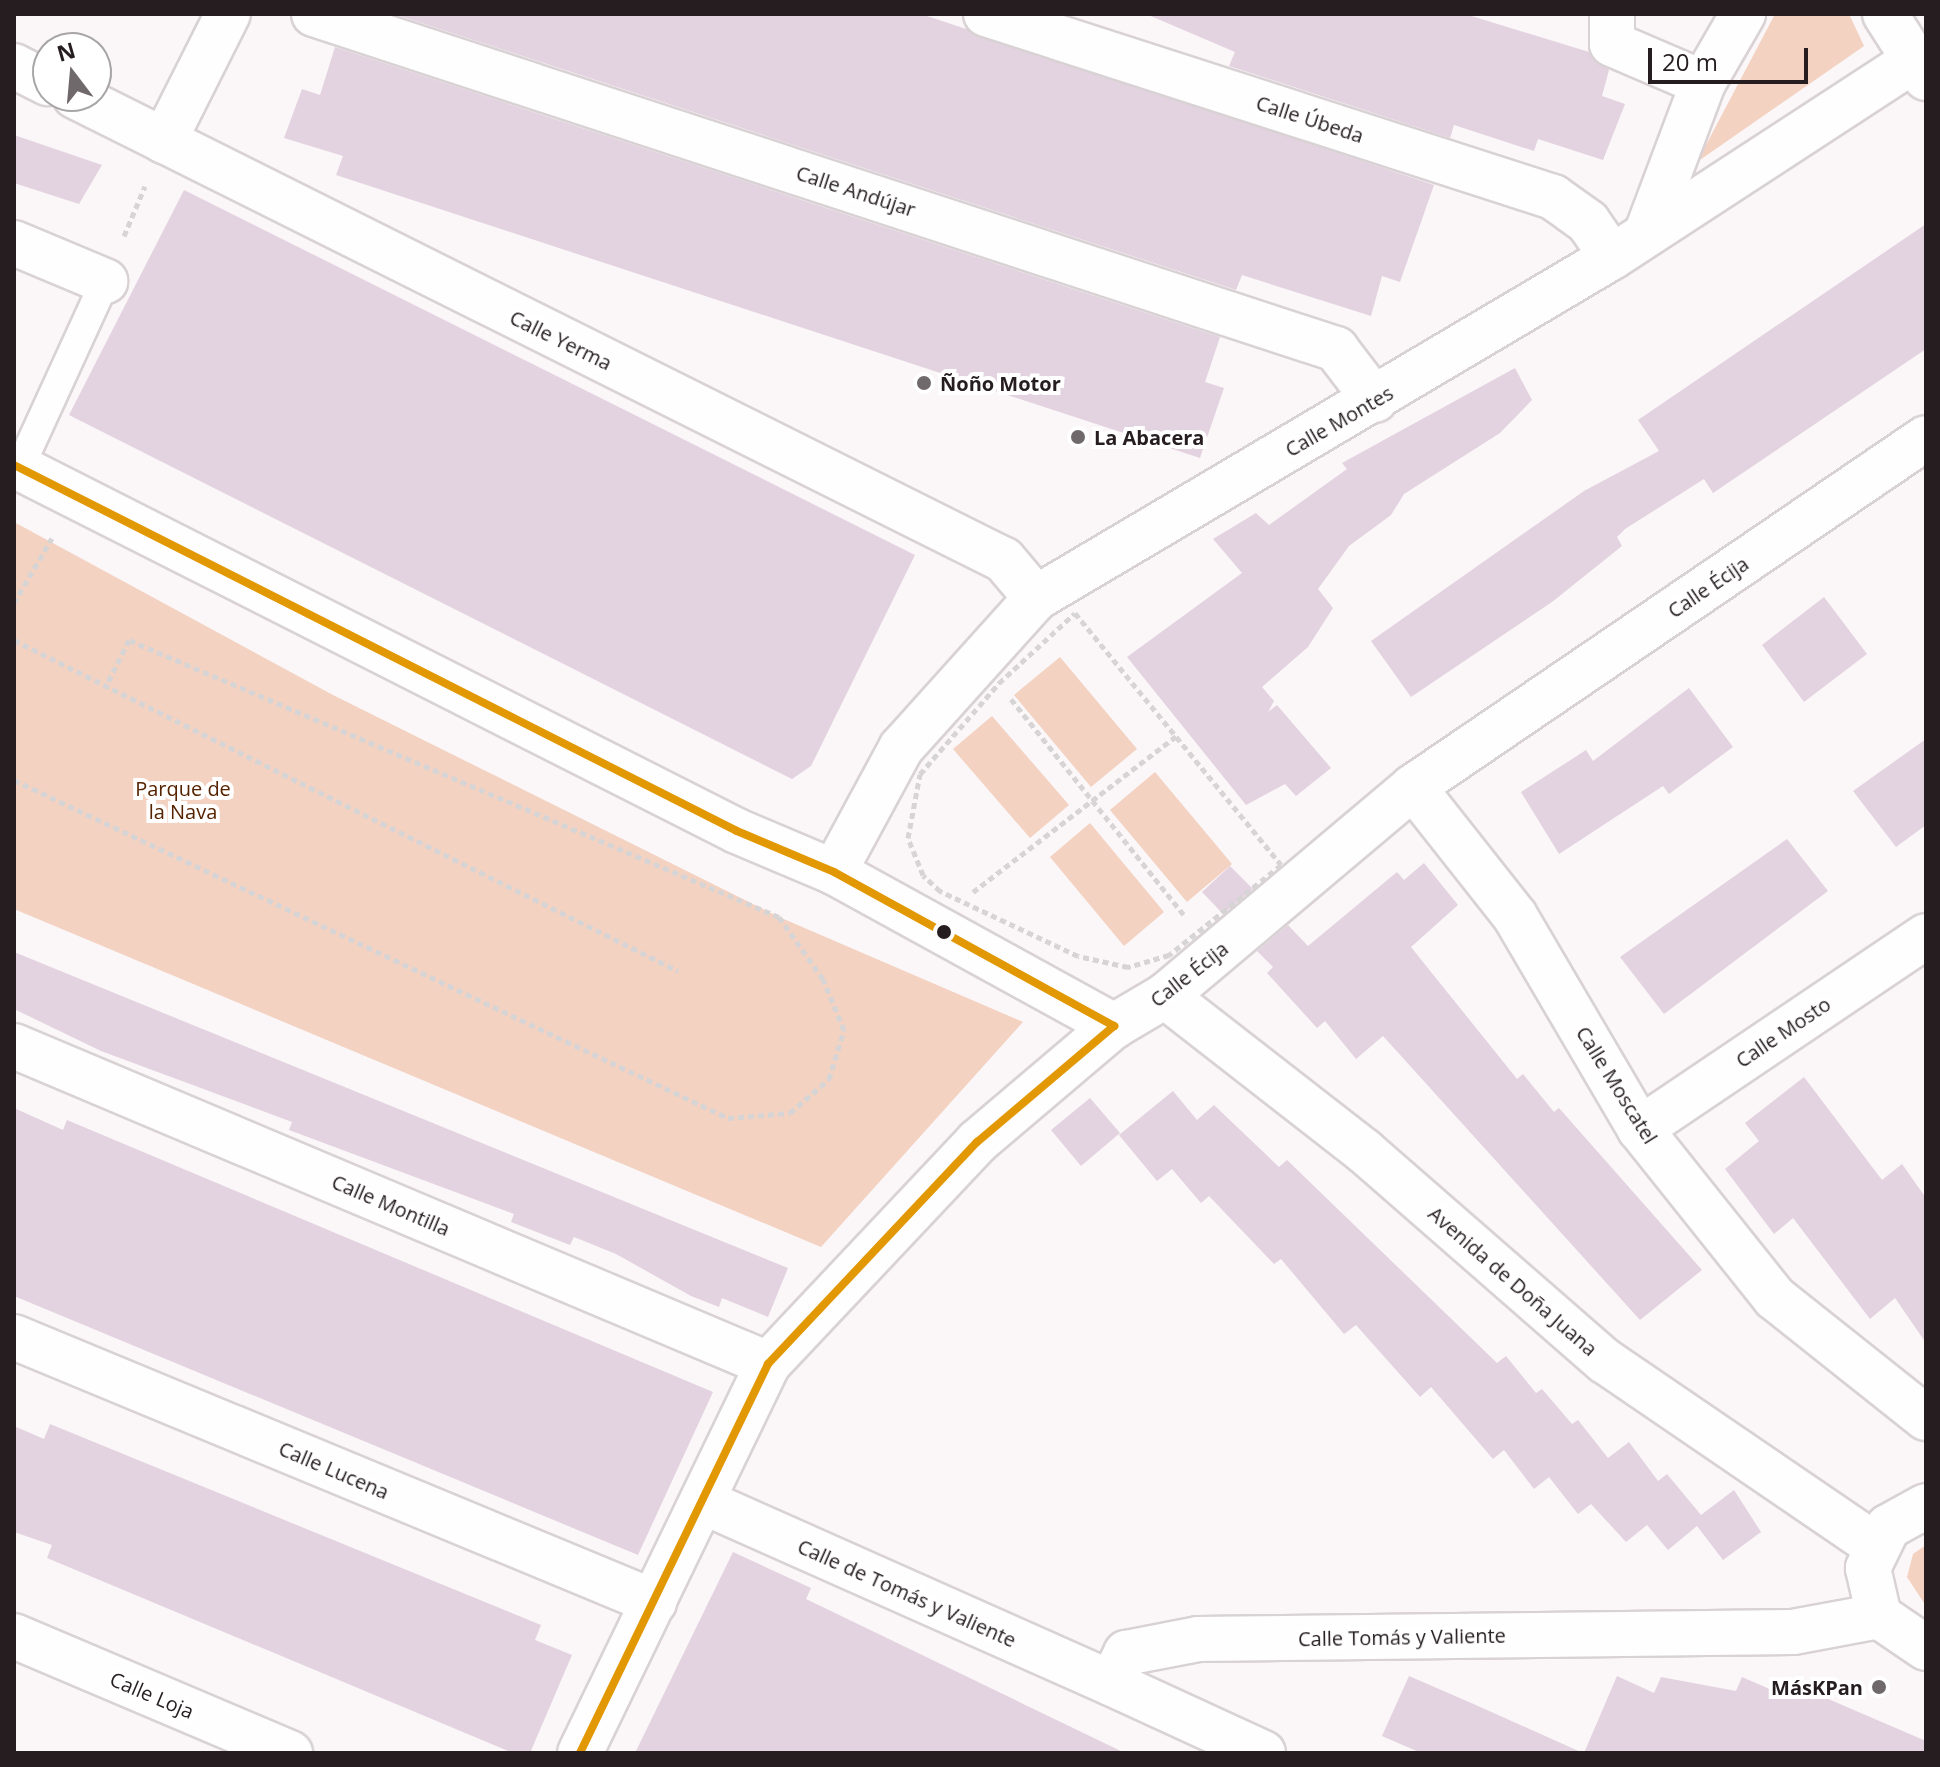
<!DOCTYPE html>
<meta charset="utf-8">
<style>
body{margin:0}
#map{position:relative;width:1940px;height:1767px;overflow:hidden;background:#fbf6f7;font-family:"Open Sans",sans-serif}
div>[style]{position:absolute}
.green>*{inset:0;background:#f3d2c1}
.building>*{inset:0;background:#e3d3e0}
.path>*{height:5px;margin-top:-2.5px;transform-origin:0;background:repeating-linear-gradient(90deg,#d6d4d5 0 6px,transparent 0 10px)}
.roads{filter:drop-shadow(2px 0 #d9d2d4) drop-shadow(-2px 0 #d9d2d4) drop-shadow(0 2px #d9d2d4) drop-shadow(0 -2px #d9d2d4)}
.service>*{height:28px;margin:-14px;padding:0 14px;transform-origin:14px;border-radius:14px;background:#fefefe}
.minor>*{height:44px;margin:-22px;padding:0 22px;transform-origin:22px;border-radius:22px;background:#fefefe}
.tertiary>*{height:44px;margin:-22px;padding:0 22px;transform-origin:22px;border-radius:22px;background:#fefefe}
.bus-1>*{height:8px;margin:-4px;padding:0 4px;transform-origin:4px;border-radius:4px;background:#e29803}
.dots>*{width:22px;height:22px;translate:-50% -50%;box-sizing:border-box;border:4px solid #fff;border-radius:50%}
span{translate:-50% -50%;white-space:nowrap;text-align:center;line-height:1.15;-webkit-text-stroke:8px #fff;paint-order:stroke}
.street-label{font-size:20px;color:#251d20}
.poi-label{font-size:20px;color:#251d20;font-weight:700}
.left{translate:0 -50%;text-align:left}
.right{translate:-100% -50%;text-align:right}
.park-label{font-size:20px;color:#562300}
.frame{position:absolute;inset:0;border:16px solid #251d20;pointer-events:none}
.north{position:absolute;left:32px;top:32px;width:80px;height:80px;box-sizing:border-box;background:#fff;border:2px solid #a8a5a6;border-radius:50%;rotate:344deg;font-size:22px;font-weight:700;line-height:32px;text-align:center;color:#251d20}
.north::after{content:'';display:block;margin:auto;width:28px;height:36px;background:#70696b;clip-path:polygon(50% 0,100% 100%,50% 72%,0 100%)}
.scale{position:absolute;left:1648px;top:48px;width:160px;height:36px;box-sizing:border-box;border:4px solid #251d20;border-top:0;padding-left:10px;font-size:24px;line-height:28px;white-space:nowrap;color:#251d20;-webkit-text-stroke:6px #fff;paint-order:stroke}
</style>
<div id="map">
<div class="green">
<i style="clip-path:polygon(1775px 14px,1849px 14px,1864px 46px,1697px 162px)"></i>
<i style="clip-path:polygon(14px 522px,333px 695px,779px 917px,1023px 1022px,821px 1247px,14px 909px)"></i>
<i style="clip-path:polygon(1060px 657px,1137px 749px,1091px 787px,1014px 695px)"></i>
<i style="clip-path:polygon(992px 716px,1069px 805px,1030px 838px,953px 749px)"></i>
<i style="clip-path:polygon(1155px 772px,1232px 864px,1187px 902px,1110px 810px)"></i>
<i style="clip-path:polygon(1090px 823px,1164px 912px,1124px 946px,1050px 857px)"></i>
<i style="clip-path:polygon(1926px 1545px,1926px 1606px,1907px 1577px,1913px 1554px)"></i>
</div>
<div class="building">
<i style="clip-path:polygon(394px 14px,921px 14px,1434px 185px,1400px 282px,1382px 276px,1371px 316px,1242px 275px,1236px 290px)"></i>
<i style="clip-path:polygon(1146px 14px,1465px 14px,1589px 52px,1609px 70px,1602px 96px,1625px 104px,1603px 160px,1538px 139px,1534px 151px,1454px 125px,1450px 138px,1229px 66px,1235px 52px)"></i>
<i style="clip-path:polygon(335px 47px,1220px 337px,1205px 382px,1224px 388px,1200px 458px,336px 175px,343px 156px,284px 138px,302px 89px,320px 95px)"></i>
<i style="clip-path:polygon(14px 135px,102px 165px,79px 204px,14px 183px)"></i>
<i style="clip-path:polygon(184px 190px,915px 555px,811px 766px,792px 779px,69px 415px)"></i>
<i style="clip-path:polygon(1926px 224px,1926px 349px,1713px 493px,1704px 479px,1625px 529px,1617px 537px,1622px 546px,1552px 602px,1411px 697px,1371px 641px,1584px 491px,1659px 451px,1638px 420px)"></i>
<i style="clip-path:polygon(1515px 368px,1532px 400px,1500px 433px,1404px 494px,1391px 515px,1349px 546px,1318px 589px,1333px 608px,1308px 647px,1262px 687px,1274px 701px,1268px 712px,1277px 705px,1331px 768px,1296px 796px,1285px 784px,1246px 805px,1127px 657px,1242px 573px,1213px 539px,1256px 513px,1269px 525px,1347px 469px,1342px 463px)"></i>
<i style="clip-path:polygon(1824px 597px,1867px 654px,1804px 702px,1762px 645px)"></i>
<i style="clip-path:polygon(1689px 688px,1733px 747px,1669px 794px,1663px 786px,1559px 854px,1521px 792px,1586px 750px,1593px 761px)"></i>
<i style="clip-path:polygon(1926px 739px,1926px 825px,1896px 847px,1853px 791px)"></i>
<i style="clip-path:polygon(1787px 839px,1828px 891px,1664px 1014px,1620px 957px)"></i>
<i style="clip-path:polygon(1424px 863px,1458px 905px,1411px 947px,1517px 1079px,1523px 1074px,1554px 1112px,1559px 1108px,1702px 1270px,1640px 1320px,1383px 1036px,1356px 1059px,1325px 1021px,1317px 1028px,1267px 973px,1273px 967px,1257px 951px,1288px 925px,1308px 946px,1397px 872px,1404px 880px)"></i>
<i style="clip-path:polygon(1230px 866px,1253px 889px,1223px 914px,1202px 892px)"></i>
<i style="clip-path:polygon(14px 952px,788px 1268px,768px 1317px,722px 1298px,719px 1307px,691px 1296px,616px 1254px,574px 1237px,570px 1245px,511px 1222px,514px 1214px,289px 1130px,292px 1122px,101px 1051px,14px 1009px)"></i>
<i style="clip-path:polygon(1804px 1077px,1882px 1180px,1902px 1164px,1926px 1198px,1926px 1343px,1895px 1298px,1870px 1319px,1793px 1218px,1774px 1234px,1725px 1169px,1759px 1141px,1745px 1123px)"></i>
<i style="clip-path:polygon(1173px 1091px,1197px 1120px,1214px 1105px,1279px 1167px,1287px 1160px,1497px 1363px,1506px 1356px,1536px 1393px,1542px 1389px,1572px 1424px,1578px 1420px,1608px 1458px,1629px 1442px,1658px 1481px,1667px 1474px,1701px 1515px,1734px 1490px,1761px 1532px,1723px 1560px,1697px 1526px,1668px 1550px,1647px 1525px,1626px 1542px,1591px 1504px,1578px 1514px,1549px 1477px,1534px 1489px,1504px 1450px,1493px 1459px,1431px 1387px,1420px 1397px,1356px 1325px,1344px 1334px,1281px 1259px,1274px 1264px,1209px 1196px,1201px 1203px,1172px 1169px,1157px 1181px,1119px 1135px)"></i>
<i style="clip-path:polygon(1090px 1098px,1120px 1133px,1081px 1166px,1051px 1130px)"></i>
<i style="clip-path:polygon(14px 1108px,63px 1130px,67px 1120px,713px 1392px,638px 1555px,14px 1296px)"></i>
<i style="clip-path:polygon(50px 1424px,541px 1625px,535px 1640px,572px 1655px,530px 1753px,513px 1753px,47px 1558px,52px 1545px,14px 1532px,14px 1426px,44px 1439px)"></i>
<i style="clip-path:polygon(733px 1552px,811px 1588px,806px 1599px,1125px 1753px,635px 1753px)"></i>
<i style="clip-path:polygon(1409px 1676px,1469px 1702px,1583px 1753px,1421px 1753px,1382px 1736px)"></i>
<i style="clip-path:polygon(1617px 1676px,1654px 1693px,1661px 1677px,1736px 1691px,1742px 1677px,1788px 1697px,1792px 1689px,1819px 1695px,1926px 1741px,1926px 1753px,1584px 1753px)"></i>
</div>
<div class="path">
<i style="left:124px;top:236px;width:54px;rotate:-67.2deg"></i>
<i style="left:14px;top:603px;width:75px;rotate:-59.7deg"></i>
<i style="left:1075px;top:613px;width:325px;rotate:50.7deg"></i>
<i style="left:1281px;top:865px;width:144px;rotate:141.2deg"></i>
<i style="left:1169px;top:955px;width:43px;rotate:163.7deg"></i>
<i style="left:1128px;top:967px;width:51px;rotate:-167.6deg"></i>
<i style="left:1078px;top:956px;width:153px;rotate:-154.8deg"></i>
<i style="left:940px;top:891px;width:23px;rotate:-137deg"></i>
<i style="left:923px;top:875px;width:40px;rotate:-112deg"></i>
<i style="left:908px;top:838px;width:65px;rotate:-79.4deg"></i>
<i style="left:920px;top:774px;width:121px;rotate:-49deg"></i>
<i style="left:999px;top:683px;width:103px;rotate:-42.6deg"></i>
<i style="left:14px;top:640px;width:742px;rotate:26.5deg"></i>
<i style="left:1011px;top:699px;width:278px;rotate:51.3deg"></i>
<i style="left:14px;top:780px;width:790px;rotate:25.33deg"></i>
<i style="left:728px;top:1118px;width:62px;rotate:-4.6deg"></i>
<i style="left:790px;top:1113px;width:52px;rotate:-41.1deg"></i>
<i style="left:829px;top:1079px;width:51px;rotate:-73deg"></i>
<i style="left:844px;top:1030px;width:55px;rotate:-112.4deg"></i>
<i style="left:823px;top:979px;width:76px;rotate:-125.4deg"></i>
<i style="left:779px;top:917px;width:707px;rotate:-156.92deg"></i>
<i style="left:129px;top:640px;width:49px;rotate:116.6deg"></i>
<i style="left:973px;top:892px;width:256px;rotate:-37.5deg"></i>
</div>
<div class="roads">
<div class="service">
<i style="left:20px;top:467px;width:205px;rotate:-65.4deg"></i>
</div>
<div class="minor">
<i style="left:314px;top:14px;width:1076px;rotate:18.15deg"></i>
<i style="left:1336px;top:349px;width:64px;rotate:52.6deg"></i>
<i style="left:986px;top:14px;width:596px;rotate:17.89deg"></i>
<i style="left:1553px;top:197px;width:43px;rotate:35.5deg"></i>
<i style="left:1588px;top:222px;width:42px;rotate:55.6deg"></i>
<i style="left:1612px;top:14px;width:30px;rotate:90deg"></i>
<i style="left:1612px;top:44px;width:99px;rotate:23.2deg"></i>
<i style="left:164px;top:141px;width:142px;rotate:-63.3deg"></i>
<i style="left:14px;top:243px;width:99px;rotate:22.7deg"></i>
<i style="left:1413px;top:787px;width:164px;rotate:51.7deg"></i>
<i style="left:1515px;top:916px;width:247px;rotate:59.6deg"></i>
<i style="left:1640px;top:1129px;width:216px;rotate:51.4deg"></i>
<i style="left:1775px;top:1298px;width:193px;rotate:38.5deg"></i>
<i style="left:1640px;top:1129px;width:345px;rotate:-34deg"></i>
<i style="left:14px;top:1337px;width:693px;rotate:22.49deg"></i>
<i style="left:704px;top:1502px;width:445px;rotate:24deg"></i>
<i style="left:14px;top:1636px;width:300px;rotate:23deg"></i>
<i style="left:1263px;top:1753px;width:167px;rotate:-155.3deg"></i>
<i style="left:1111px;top:1683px;width:34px;rotate:-63deg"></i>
<i style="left:1126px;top:1653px;width:73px;rotate:-11deg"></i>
<i style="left:1198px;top:1639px;width:595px;rotate:-0.67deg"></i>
<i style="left:1793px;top:1632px;width:87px;rotate:-10.5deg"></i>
</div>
<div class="tertiary">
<i style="left:1885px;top:14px;width:76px;rotate:57.4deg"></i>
<i style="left:14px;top:66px;width:38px;rotate:27deg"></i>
<i style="left:75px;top:96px;width:1038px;rotate:26.54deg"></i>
<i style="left:1004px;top:560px;width:50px;rotate:49.9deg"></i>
<i style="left:1647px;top:232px;width:159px;rotate:-69.4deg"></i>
<i style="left:1703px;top:83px;width:80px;rotate:-59.9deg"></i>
<i style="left:14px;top:465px;width:810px;rotate:26.85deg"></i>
<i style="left:737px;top:831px;width:105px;rotate:22.9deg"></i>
<i style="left:834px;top:872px;width:320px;rotate:28.8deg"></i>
<i style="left:834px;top:872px;width:141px;rotate:-61.6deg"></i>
<i style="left:901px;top:748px;width:202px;rotate:-48deg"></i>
<i style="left:1036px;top:598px;width:669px;rotate:-30.63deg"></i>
<i style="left:1612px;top:257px;width:359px;rotate:-33.1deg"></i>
<i style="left:1165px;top:996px;width:252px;rotate:37.9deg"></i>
<i style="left:1364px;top:1151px;width:320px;rotate:41.1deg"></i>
<i style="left:1605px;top:1361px;width:327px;rotate:34.3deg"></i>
<i style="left:14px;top:1046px;width:818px;rotate:22.87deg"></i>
<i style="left:1926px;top:1506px;width:43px;rotate:151.1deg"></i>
<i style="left:1888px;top:1527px;width:46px;rotate:116deg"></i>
<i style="left:1868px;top:1568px;width:49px;rotate:77.1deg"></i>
<i style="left:1879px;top:1616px;width:57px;rotate:34.2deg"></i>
<i style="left:580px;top:1753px;width:432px;rotate:-64.2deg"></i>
<i style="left:768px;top:1364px;width:305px;rotate:-46.7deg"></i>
<i style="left:977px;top:1142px;width:180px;rotate:-40.3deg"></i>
<i style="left:1114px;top:1026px;width:59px;rotate:-30.5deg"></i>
<i style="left:1165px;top:996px;width:324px;rotate:-40.1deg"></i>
<i style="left:1413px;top:787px;width:620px;rotate:-34.23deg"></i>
</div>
</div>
<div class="bus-1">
<i style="left:14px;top:465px;width:810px;rotate:26.85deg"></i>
<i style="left:737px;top:831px;width:105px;rotate:22.9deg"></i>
<i style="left:834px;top:872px;width:320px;rotate:28.8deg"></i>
<i style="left:1114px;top:1026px;width:180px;rotate:139.7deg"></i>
<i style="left:977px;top:1142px;width:305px;rotate:133.3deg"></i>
<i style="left:768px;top:1364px;width:432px;rotate:115.8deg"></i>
</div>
<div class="dots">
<i style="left:924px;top:383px;background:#70696b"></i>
<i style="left:1078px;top:437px;background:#70696b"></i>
<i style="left:944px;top:932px;background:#251d20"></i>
<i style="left:1879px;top:1687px;background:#70696b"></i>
</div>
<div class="street-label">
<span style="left:1310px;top:119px;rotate:18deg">Calle Úbeda</span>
<span style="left:856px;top:191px;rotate:18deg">Calle Andújar</span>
<span style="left:561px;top:340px;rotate:26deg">Calle Yerma</span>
<span style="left:1339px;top:421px;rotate:-30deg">Calle Montes</span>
<span style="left:1708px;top:587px;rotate:-34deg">Calle Écija</span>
<span style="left:1189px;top:974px;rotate:-38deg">Calle Écija</span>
<span style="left:1783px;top:1032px;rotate:-34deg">Calle Mosto</span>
<span style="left:1617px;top:1085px;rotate:58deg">Calle Moscatel</span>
<span style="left:391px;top:1205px;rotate:23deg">Calle Montilla</span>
<span style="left:1513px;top:1281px;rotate:41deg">Avenida de Doña Juana</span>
<span style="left:334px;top:1470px;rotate:23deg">Calle Lucena</span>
<span style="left:907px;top:1593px;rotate:24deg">Calle de Tomás y Valiente</span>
<span style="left:1402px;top:1637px;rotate:-1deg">Calle Tomás y Valiente</span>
<span style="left:152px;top:1695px;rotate:23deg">Calle Loja</span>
</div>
<div class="poi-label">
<span class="left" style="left:940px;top:383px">Ñoño Motor</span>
<span class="left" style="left:1094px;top:437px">La Abacera</span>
<span class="right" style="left:1863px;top:1687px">MásKPan</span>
</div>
<div class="park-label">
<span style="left:183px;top:800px">Parque de<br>la Nava</span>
</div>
<div class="frame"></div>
<div class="north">N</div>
<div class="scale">20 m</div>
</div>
